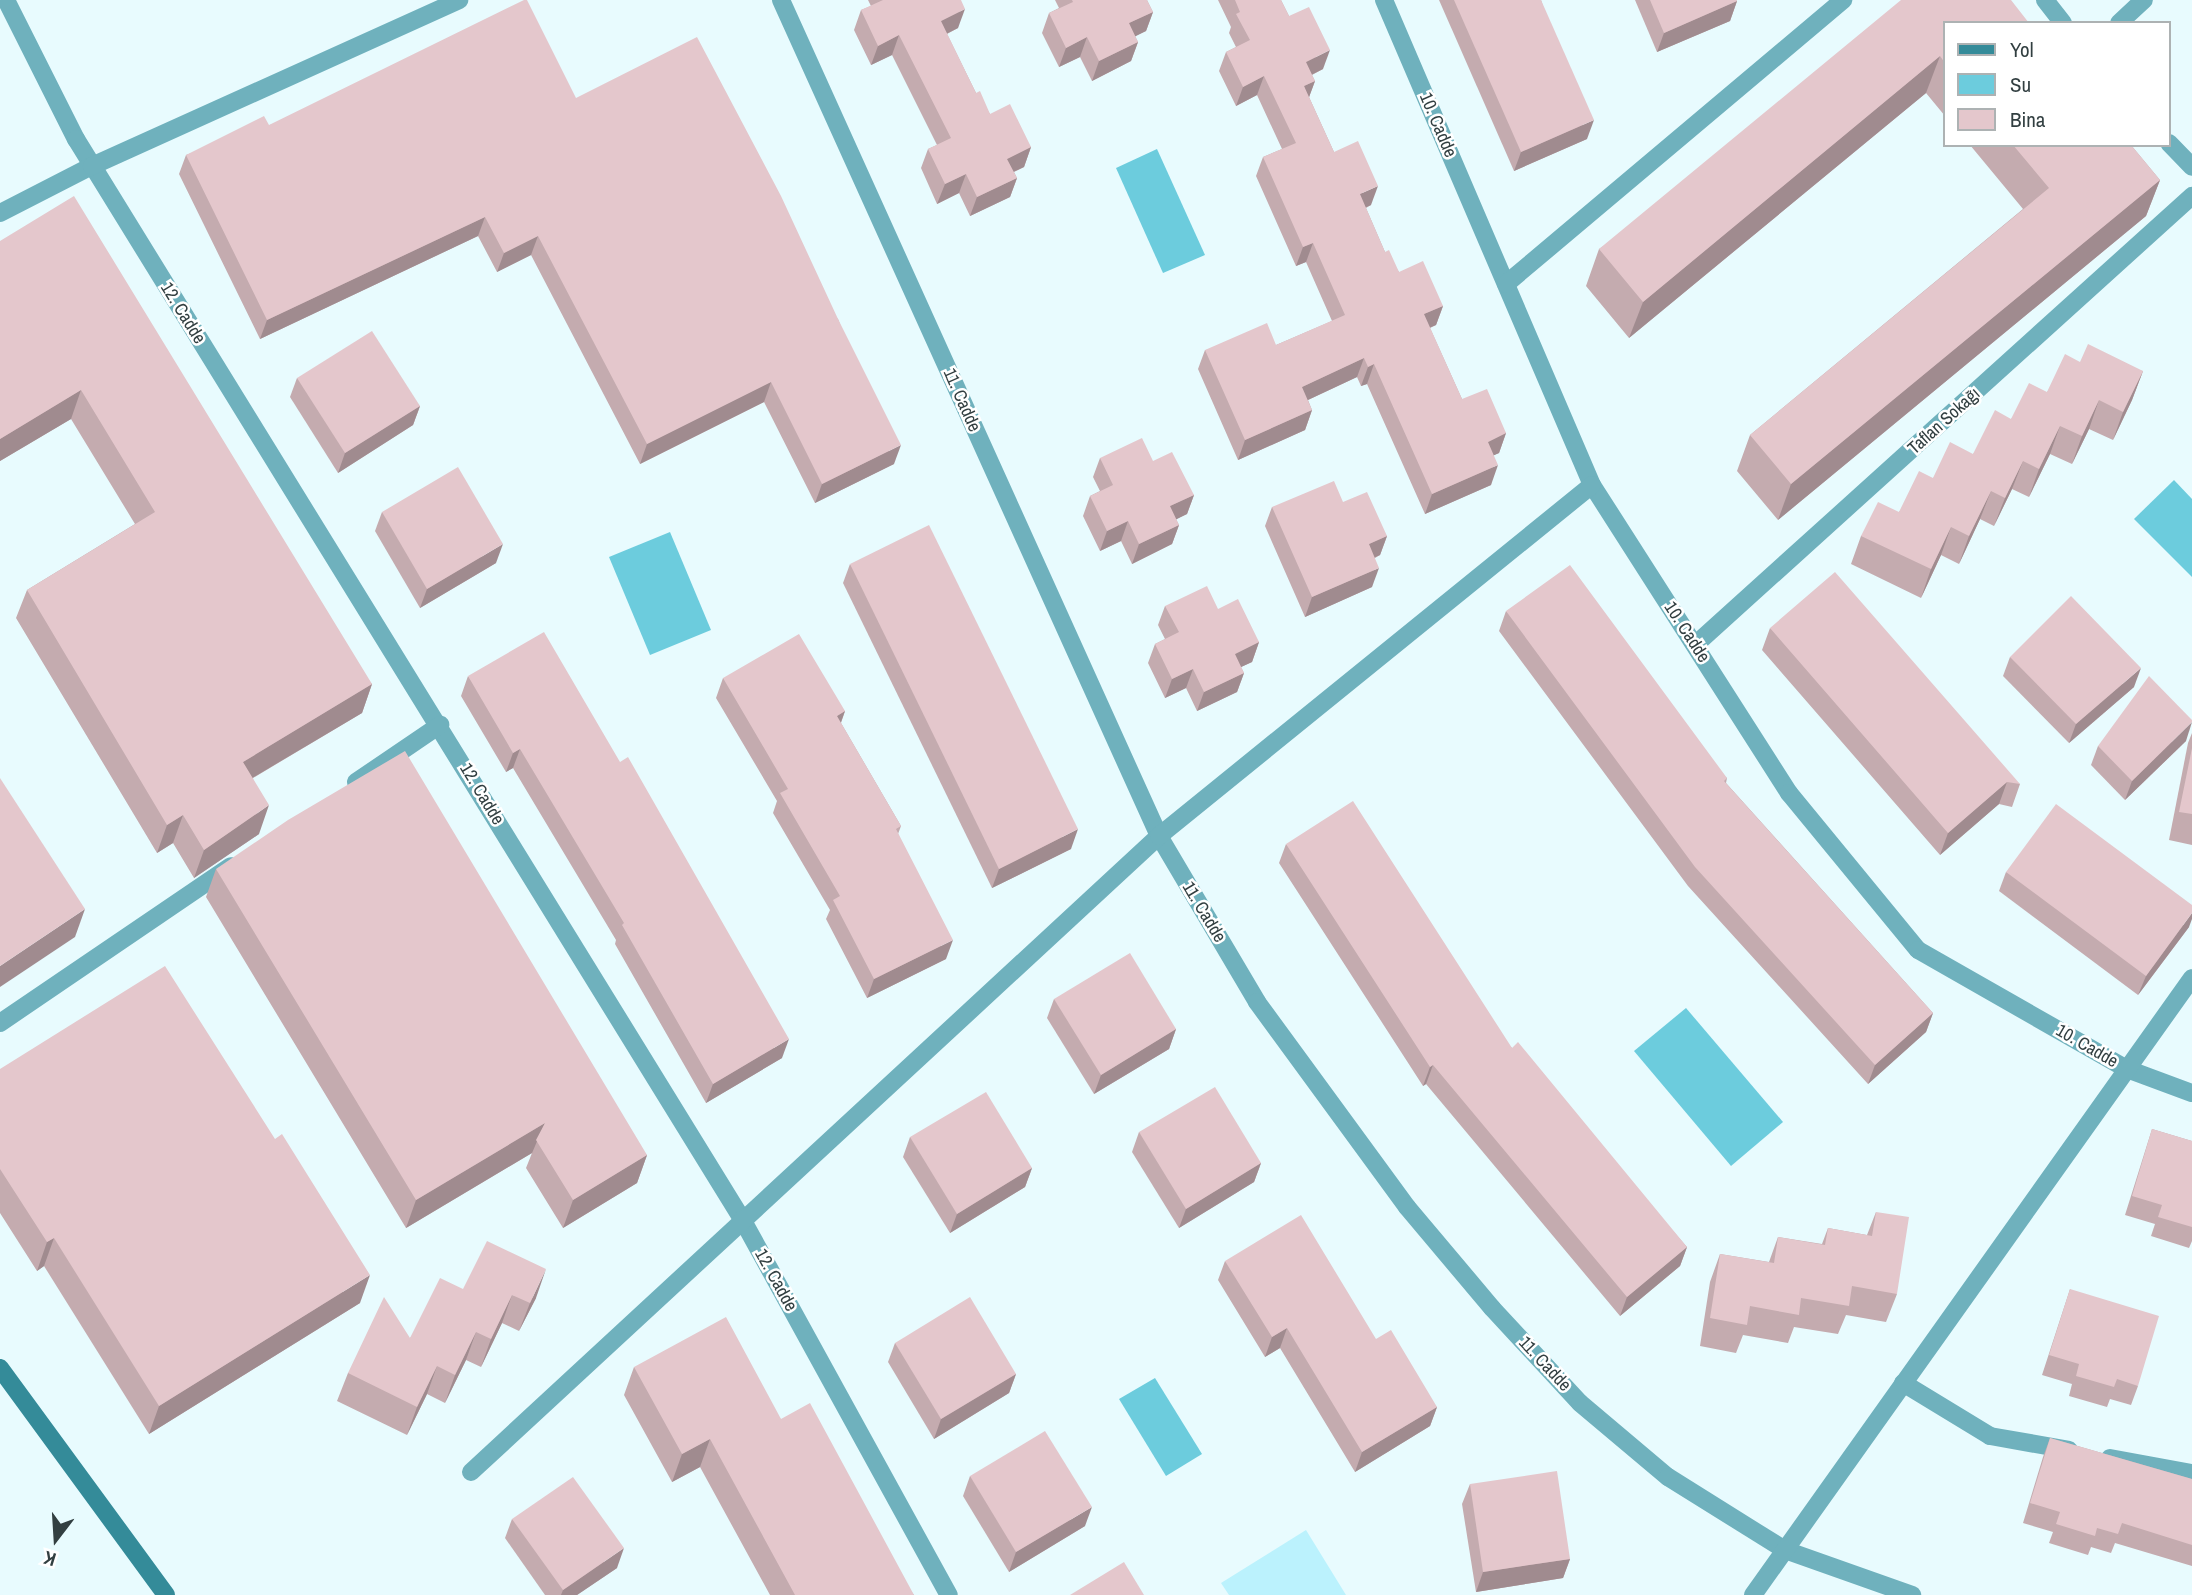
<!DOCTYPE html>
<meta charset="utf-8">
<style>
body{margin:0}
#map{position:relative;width:2192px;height:1595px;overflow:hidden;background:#e8fbfe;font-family:"Archivo Narrow",sans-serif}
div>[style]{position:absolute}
.green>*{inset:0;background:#bbf2fd}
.water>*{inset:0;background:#6cccdd}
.street>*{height:18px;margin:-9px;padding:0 9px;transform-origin:9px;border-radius:9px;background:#6fb1bd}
.secondary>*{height:18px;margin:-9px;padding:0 9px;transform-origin:9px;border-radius:9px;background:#348b99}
.wall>*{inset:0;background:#c4abaf}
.shaded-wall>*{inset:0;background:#a08b8f}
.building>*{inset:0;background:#e4c7cc}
span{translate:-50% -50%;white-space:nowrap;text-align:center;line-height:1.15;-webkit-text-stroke:5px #fff;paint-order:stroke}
.street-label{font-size:18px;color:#323f41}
.legend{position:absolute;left:1943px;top:21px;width:228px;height:126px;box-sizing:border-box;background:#fff;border:2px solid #adb2b3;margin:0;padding:9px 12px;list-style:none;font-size:21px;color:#323f41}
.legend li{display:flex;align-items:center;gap:14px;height:35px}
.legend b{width:35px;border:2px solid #adb2b3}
.north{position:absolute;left:21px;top:1504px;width:70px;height:70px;-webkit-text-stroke:5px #fff;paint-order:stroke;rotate:197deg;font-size:19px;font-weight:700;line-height:28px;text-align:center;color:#323f41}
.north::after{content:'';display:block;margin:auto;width:24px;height:32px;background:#323f41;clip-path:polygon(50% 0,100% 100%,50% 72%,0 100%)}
</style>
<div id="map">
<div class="green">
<i style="clip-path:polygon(1306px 1530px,1346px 1595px,1229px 1595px,1221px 1583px)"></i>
</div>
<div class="water">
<i style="clip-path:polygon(1157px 149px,1205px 255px,1163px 273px,1116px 168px)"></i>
<i style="clip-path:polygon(2174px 480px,2192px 499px,2192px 577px,2134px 519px)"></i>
<i style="clip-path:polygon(670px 532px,711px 630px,650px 655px,609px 557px)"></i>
<i style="clip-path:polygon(1686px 1008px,1783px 1122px,1731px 1166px,1634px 1051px)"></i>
<i style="clip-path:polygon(1155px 1378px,1202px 1454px,1166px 1476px,1119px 1399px)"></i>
</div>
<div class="street">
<i style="left:6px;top:0;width:156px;rotate:63.3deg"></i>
<i style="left:76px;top:139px;width:1269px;rotate:58.34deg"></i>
<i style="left:742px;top:1219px;width:429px;rotate:61.2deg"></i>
<i style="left:781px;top:0;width:917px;rotate:65.67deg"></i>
<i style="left:1159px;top:836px;width:193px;rotate:59.4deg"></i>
<i style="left:1257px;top:1002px;width:254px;rotate:53.8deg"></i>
<i style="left:1407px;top:1207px;width:132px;rotate:49.9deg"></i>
<i style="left:1492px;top:1308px;width:129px;rotate:47.2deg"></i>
<i style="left:1580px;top:1403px;width:115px;rotate:40.1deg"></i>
<i style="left:1668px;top:1477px;width:138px;rotate:32deg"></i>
<i style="left:1785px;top:1550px;width:135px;rotate:19.5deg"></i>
<i style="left:1384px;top:0;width:528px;rotate:66.79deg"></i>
<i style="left:1592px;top:485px;width:366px;rotate:57.4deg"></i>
<i style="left:1789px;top:793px;width:203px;rotate:50.6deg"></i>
<i style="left:1918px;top:950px;width:241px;rotate:29.7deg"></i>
<i style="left:2127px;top:1069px;width:69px;rotate:20.3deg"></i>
<i style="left:2045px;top:0;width:29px;rotate:52deg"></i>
<i style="left:2119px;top:23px;width:34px;rotate:-43deg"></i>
<i style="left:2169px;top:143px;width:33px;rotate:46deg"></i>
<i style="left:0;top:213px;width:103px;rotate:-27.1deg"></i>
<i style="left:92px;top:166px;width:403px;rotate:-24.3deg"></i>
<i style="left:1506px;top:284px;width:441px;rotate:-40.1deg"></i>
<i style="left:1695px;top:645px;width:670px;rotate:-42.1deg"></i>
<i style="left:356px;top:782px;width:102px;rotate:-34.2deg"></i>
<i style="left:0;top:1023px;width:279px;rotate:-34.2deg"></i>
<i style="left:1903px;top:1383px;width:102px;rotate:31.3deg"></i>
<i style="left:1990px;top:1436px;width:80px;rotate:10deg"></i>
<i style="left:2110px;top:1458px;width:83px;rotate:10.4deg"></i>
<i style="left:471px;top:1472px;width:937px;rotate:-42.75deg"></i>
<i style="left:1159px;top:836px;width:557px;rotate:-39.03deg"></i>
<i style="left:1753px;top:1595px;width:757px;rotate:-54.57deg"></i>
</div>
<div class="secondary">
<i style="left:0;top:1368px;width:281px;rotate:53.8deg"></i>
</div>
<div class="wall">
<i style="clip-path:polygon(868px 0,961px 0,958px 28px,947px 34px,976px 93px,990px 114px,1031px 147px,1024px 167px,1014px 172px,1017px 178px,1010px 197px,970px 216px,959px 193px,937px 204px,921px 168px,928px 149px,937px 145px,892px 55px,871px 65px,854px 30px,861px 10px,871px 6px)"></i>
<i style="clip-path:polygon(1055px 0,1147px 0,1153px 12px,1146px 31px,1135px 36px,1138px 42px,1131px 61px,1092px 81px,1080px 57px,1059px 67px,1042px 33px,1049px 13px,1059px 8px)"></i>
<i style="clip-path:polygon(1218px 0,1281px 0,1289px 16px,1323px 69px,1312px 75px,1315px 81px,1309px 97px,1334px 152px,1371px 205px,1366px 208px,1385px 252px,1399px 272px,1443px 306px,1436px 325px,1430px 328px,1462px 399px,1506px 433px,1499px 453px,1494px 455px,1491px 485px,1425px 514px,1367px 384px,1361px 386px,1357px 377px,1308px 400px,1312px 410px,1305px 430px,1238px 460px,1198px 369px,1205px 350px,1276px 345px,1332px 321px,1306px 262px,1296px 266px,1256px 176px,1263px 157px,1282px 149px,1257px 95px,1236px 106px,1219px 71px,1226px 52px,1236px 47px,1229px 33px,1231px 27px)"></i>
<i style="clip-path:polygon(1439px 0,1541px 0,1587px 139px,1514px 171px)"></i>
<i style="clip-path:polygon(1635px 0,1737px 0,1737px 1px,1730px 21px,1657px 52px)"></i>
<i style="clip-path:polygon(1945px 23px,1945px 116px,1926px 93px,1629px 338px,1586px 286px,1599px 249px)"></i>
<i style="clip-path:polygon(576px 98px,838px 319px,894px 464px,815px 503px,764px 402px,640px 464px,531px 255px,497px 272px,478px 236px,260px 339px,179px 174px,186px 155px,269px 125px)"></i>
<i style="clip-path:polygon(1970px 145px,2131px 145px,2160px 180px,2146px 216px,1778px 520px,1737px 471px,1750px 435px,2023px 209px)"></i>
<i style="clip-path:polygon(0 241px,372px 684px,362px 713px,253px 778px,259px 834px,194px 878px,173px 843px,157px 853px,16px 618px,27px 590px,135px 524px,71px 419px,0 461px)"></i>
<i style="clip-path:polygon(2080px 362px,2143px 371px,2132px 400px,2113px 440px,2089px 429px,2072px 464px,2050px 454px,2029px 497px,2012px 489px,1994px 526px,1980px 519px,1959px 564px,1941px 555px,1921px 598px,1851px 564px,1861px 536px,1899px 512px,1933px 478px,1973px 454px,2011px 419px,2047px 392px)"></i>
<i style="clip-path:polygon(297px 378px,420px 406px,413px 425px,338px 473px,290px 397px)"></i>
<i style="clip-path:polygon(1100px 458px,1153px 461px,1194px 495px,1187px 514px,1176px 519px,1179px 525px,1172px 544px,1132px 564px,1121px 541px,1100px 551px,1083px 516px,1090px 496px,1100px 491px,1093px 477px)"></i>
<i style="clip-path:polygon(1343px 502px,1387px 536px,1380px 555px,1375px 558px,1372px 587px,1305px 617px,1265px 526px,1272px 507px)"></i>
<i style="clip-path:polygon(382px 512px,496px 563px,420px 608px,375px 531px)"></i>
<i style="clip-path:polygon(850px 564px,1071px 849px,992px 888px,843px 583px)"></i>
<i style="clip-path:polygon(1165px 606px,1218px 609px,1259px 642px,1252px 662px,1241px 667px,1244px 673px,1237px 692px,1197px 711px,1186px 688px,1165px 698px,1148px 663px,1155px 644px,1165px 639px,1158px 625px)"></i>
<i style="clip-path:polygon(1506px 611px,1727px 778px,1726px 783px,1933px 1013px,1926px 1032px,1868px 1084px,1688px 886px,1499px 631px)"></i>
<i style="clip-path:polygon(1770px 628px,2020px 784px,2012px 807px,1999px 804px,1940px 855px,1762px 650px)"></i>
<i style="clip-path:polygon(2010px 657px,2134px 687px,2069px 743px,2003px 676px)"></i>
<i style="clip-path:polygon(468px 676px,782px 1058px,706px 1103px,615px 944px,616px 940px,513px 768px,506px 772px,461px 696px)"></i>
<i style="clip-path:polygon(723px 678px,845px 711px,841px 723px,901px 826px,898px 834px,946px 959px,867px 998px,826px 919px,830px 910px,773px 813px,777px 801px,716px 698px)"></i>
<i style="clip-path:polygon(2192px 733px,2192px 845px,2169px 840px,2188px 743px)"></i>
<i style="clip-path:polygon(2186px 741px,2125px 800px,2091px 765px,2098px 746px)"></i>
<i style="clip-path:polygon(1286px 844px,1512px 1048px,1687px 1247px,1680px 1266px,1620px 1316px,1426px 1084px,1423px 1086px,1279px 863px)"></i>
<i style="clip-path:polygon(216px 869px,647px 1155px,637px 1183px,563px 1228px,526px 1168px,532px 1153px,406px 1228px,206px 897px)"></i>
<i style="clip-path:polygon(2006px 872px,2189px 927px,2138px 995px,1999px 891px)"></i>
<i style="clip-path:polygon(1054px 999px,1176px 1029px,1169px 1049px,1094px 1094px,1047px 1018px)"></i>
<i style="clip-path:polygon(0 1069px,360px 1303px,149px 1434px,44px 1266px,37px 1271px,0 1213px)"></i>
<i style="clip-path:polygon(2152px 1129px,2192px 1141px,2192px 1241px,2189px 1248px,2151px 1236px,2155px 1224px,2125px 1215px)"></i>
<i style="clip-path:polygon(1139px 1132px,1261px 1163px,1254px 1182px,1179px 1228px,1132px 1152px)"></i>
<i style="clip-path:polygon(910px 1137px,1032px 1168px,1025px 1187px,950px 1233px,903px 1157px)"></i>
<i style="clip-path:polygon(1876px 1212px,1897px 1294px,1886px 1322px,1846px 1315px,1838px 1334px,1794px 1327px,1788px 1343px,1743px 1335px,1736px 1353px,1700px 1346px,1710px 1282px,1720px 1254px,1769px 1262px,1778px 1237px,1822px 1244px,1828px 1228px,1867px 1235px)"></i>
<i style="clip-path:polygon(1225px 1261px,1437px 1407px,1430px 1426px,1355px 1472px,1280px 1348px,1265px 1357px,1218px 1280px)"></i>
<i style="clip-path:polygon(463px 1289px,536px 1298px,519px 1331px,502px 1323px,481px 1367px,466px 1360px,445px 1403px,427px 1394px,407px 1435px,337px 1401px,348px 1373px,410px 1338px)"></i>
<i style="clip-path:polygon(2070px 1289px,2138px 1386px,2131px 1405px,2110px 1399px,2107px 1407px,2069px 1396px,2072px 1384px,2042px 1375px)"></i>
<i style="clip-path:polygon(895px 1343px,1016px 1374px,1009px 1393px,934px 1439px,888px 1362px)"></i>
<i style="clip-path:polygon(634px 1367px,781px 1419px,914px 1595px,770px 1595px,700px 1467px,672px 1482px,624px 1395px)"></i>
<i style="clip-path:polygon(2050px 1438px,2192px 1479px,2192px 1566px,2115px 1543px,2111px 1553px,2091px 1547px,2088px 1555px,2049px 1543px,2053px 1532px,2023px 1523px,2043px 1457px)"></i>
<i style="clip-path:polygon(970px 1476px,1085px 1526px,1009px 1572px,963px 1496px)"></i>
<i style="clip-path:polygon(1470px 1484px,1570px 1559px,1563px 1578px,1476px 1592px,1462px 1504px)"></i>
<i style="clip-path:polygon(512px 1519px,617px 1568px,577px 1595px,545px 1595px,505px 1538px)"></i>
</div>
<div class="shaded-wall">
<i style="clip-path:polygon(1737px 1px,1730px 21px,1657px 52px,1664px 33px)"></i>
<i style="clip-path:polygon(965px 9px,958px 28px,934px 40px,941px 21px)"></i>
<i style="clip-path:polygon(1153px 12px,1146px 31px,1122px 43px,1129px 23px)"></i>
<i style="clip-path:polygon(899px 35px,892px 55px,871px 65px,878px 46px)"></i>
<i style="clip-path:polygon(1087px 37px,1080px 57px,1059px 67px,1066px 48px)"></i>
<i style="clip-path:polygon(1138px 42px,1131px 61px,1092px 81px,1099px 61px)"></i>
<i style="clip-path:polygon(1330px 50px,1323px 69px,1299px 81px,1306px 62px)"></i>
<i style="clip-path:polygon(1940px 56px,1926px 93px,1629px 338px,1643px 302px)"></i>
<i style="clip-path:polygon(1264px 76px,1257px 95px,1236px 106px,1243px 87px)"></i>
<i style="clip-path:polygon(1315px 81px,1308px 100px,1304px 86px)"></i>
<i style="clip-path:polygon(1594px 120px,1587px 139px,1514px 171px,1521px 152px)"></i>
<i style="clip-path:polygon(1031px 147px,1024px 167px,1000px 178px,1007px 159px)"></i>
<i style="clip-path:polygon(966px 174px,959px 193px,937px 204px,945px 184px)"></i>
<i style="clip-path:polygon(1017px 178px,1010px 197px,970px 216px,977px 197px)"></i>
<i style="clip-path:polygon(2160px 180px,2146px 216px,1778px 520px,1791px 484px)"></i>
<i style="clip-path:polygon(1378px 186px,1371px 205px,1353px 213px,1360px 194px)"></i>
<i style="clip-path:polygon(485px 217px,478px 236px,260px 339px,267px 320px)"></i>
<i style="clip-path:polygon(538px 236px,531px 255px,497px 272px,504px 253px)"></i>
<i style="clip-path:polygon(1313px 243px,1306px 262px,1296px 266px,1303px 247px)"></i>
<i style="clip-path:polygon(1443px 306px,1436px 325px,1417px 333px,1424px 314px)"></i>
<i style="clip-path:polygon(1364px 358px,1357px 377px,1295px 406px,1302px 387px)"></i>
<i style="clip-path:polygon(1374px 364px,1367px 384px,1361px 386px,1368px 367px)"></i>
<i style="clip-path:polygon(2143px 371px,2132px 400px,2113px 440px,2123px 412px)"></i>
<i style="clip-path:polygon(771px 382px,764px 402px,640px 464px,647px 444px)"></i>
<i style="clip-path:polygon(81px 390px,71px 419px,0 461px,0 439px)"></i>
<i style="clip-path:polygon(2099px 400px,2089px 429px,2072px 464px,2082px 436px)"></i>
<i style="clip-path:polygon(420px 406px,413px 425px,338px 473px,345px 453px)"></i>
<i style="clip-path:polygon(1312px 410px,1305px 430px,1238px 460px,1245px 440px)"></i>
<i style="clip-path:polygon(2060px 426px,2050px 454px,2029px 497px,2039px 469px)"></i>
<i style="clip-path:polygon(1506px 433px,1499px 453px,1481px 461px,1488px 442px)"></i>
<i style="clip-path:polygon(901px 445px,894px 464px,815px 503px,822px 484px)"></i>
<i style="clip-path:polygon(2023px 461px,2012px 489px,1994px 526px,2005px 498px)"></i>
<i style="clip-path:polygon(1498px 465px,1491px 485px,1425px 514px,1432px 494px)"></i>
<i style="clip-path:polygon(1991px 491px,1980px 519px,1959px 564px,1969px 536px)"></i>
<i style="clip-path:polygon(1194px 495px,1187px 514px,1163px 526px,1170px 506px)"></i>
<i style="clip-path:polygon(1128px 521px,1121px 541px,1100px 551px,1107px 531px)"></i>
<i style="clip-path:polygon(1179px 525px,1172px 544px,1132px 564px,1139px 544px)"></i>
<i style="clip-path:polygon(1951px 527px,1941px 555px,1921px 598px,1931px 569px)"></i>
<i style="clip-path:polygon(1387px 536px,1380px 555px,1362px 563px,1369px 544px)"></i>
<i style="clip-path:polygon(503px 544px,496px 563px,420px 608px,427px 589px)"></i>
<i style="clip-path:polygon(1379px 568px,1372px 587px,1305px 617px,1312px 597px)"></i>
<i style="clip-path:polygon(1259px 642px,1252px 662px,1228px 673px,1235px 654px)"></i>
<i style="clip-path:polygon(2141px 668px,2134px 687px,2069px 743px,2076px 724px)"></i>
<i style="clip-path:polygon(1193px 669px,1186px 688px,1165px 698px,1172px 679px)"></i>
<i style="clip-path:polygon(1244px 673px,1237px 692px,1197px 711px,1204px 692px)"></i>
<i style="clip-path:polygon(372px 684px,362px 713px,232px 790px,243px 762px)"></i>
<i style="clip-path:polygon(845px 711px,838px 730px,837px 716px)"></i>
<i style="clip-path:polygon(2192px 722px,2186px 741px,2125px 800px,2132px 781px)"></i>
<i style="clip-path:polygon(520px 749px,513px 768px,506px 772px,513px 753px)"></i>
<i style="clip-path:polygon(2007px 782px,1999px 804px,1940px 855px,1948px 833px)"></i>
<i style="clip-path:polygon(269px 805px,259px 834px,194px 878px,204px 850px)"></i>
<i style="clip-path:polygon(183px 815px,173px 843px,157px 853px,167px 825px)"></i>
<i style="clip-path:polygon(1078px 829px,1071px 849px,992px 888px,999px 869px)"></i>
<i style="clip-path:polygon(85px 909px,75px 937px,0 987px,0 966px)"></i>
<i style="clip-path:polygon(2192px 913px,2192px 919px,2189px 927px,2138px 995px,2146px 976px)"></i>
<i style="clip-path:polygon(953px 940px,946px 959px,867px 998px,874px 979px)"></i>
<i style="clip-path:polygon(1933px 1013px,1926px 1032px,1868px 1084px,1875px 1065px)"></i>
<i style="clip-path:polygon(1176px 1029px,1169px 1049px,1094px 1094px,1101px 1075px)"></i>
<i style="clip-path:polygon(789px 1039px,782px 1058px,706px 1103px,713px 1084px)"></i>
<i style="clip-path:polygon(1433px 1065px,1426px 1084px,1423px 1086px,1430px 1067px)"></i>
<i style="clip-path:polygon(545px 1123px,532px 1153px,406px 1228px,416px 1200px)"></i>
<i style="clip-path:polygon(647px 1155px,637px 1183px,563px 1228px,573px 1200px)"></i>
<i style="clip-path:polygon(1261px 1163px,1254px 1182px,1179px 1228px,1186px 1209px)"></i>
<i style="clip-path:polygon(1032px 1168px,1025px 1187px,950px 1233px,957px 1214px)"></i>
<i style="clip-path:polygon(54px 1238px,44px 1266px,37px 1271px,47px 1242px)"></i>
<i style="clip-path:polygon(1687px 1247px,1680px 1266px,1620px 1316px,1627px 1297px)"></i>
<i style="clip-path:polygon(546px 1269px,536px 1298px,519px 1331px,530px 1303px)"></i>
<i style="clip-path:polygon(370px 1275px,360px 1303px,149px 1434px,159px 1406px)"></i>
<i style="clip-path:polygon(512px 1295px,502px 1323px,481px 1367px,491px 1339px)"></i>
<i style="clip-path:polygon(1287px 1328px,1280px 1348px,1265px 1357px,1272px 1337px)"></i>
<i style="clip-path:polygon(476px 1332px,466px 1360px,445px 1403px,455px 1375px)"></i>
<i style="clip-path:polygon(437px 1366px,427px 1394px,407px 1435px,417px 1407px)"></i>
<i style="clip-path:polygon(1016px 1374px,1009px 1393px,934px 1439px,941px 1419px)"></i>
<i style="clip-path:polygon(1437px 1407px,1430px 1426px,1355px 1472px,1362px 1452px)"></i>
<i style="clip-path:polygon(710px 1439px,700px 1467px,672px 1482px,682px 1454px)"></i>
<i style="clip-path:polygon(1092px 1507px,1085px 1526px,1009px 1572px,1016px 1552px)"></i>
<i style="clip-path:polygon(624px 1548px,617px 1568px,577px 1595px,561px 1595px,563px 1590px)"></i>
<i style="clip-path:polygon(1570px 1559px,1563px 1578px,1476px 1592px,1483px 1572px)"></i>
</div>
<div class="building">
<i style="clip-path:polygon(524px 0,527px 0,576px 98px,697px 37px,781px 196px,838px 319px,901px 445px,822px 484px,771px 382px,647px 444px,538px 236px,504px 253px,485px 217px,267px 320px,186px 155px,264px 116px,269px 125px)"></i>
<i style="clip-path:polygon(883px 0,961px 0,965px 9px,941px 21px,976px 93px,980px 91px,990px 114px,1010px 104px,1031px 147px,1007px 159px,1017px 178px,977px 197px,966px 174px,945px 184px,928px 149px,951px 138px,899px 35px,878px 46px,861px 10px)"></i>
<i style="clip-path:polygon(1072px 0,1147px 0,1153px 12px,1129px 23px,1138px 42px,1099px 61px,1087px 37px,1066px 48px,1049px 13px,1073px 2px)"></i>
<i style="clip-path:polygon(1235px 0,1281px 0,1289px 16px,1309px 7px,1330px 50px,1306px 62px,1315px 81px,1304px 86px,1334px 152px,1358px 141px,1378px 186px,1360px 194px,1385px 252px,1389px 250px,1399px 272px,1423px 261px,1443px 306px,1424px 314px,1462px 399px,1487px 389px,1506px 433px,1488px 442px,1498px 465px,1432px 494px,1374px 364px,1368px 367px,1364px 358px,1302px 387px,1312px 410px,1245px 440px,1205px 350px,1267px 323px,1276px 345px,1345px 315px,1313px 243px,1303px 247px,1263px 157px,1296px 143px,1264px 76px,1243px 87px,1226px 52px,1250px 40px,1236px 14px,1240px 12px)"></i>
<i style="clip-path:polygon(1454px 0,1541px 0,1594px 120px,1521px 152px)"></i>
<i style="clip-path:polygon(1650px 0,1737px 0,1737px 1px,1664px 33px)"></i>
<i style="clip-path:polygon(1901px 0,2011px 0,2029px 23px,1945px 23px,1945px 63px,1940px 56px,1643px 302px,1599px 249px)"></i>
<i style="clip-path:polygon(2013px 145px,2131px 145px,2160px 180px,1791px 484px,1750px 435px,2049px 188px)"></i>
<i style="clip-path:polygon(74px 196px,372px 684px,243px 762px,269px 805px,204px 850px,183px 815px,167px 825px,27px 590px,155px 512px,81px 390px,0 439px,0 241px)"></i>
<i style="clip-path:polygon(372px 331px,420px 406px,345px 453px,297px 378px)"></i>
<i style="clip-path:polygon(2088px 344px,2143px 371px,2123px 412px,2099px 400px,2082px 436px,2060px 426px,2039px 469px,2023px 461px,2005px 498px,1991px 491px,1969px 536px,1951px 527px,1931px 569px,1861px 536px,1878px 502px,1899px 512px,1919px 471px,1933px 478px,1950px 442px,1973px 454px,1995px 410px,2011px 419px,2029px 383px,2047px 392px,2065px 354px,2080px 362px)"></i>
<i style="clip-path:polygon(1142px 438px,1153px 461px,1172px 452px,1194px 495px,1170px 506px,1179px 525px,1139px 544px,1128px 521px,1107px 531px,1090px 496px,1113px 485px,1100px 458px)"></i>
<i style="clip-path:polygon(458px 467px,503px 544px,427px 589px,382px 512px)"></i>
<i style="clip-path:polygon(1334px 481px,1343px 502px,1367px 492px,1387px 536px,1369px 544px,1379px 568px,1312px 597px,1272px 507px)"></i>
<i style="clip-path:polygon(929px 525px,1078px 829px,999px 869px,850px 564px)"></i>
<i style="clip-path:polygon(1570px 565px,1727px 778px,1724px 781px,1933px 1013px,1875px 1065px,1695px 867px,1506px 611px)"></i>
<i style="clip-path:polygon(1835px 572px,2020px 784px,2007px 782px,1948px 833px,1770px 628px)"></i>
<i style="clip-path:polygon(1207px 586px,1218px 609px,1238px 599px,1259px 642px,1235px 654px,1244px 673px,1204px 692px,1193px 669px,1172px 679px,1155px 644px,1179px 632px,1165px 606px)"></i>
<i style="clip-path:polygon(2071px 596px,2141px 668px,2076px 724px,2010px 657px)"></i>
<i style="clip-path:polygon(544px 632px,620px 762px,628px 757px,789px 1039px,713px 1084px,622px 925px,624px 923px,520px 749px,513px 753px,468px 676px)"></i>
<i style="clip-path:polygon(799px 634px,845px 711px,837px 716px,901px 826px,896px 829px,953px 940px,874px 979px,833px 900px,840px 896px,780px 793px,788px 789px,723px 678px)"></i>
<i style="clip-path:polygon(2149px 676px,2192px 720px,2192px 722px,2132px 781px,2098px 746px)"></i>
<i style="clip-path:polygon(2192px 748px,2192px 814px,2179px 812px)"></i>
<i style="clip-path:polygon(405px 751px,647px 1155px,573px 1200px,536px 1140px,545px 1123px,416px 1200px,216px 869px,288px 820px)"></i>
<i style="clip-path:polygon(0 778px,85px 909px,0 966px)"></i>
<i style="clip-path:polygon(1353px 801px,1512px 1048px,1518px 1042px,1687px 1247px,1627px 1297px,1433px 1065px,1430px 1067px,1286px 844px)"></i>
<i style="clip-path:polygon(2056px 804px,2192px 905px,2192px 913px,2146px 976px,2006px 872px)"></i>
<i style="clip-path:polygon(1130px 953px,1176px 1029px,1101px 1075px,1054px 999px)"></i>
<i style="clip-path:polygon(165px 966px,275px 1139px,282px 1134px,370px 1275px,159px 1406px,54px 1238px,47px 1242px,0 1169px,0 1069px)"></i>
<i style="clip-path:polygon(1215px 1087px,1261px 1163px,1186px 1209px,1139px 1132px)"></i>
<i style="clip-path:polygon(986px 1092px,1032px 1168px,957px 1214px,910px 1137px)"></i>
<i style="clip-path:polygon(2152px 1129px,2192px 1141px,2192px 1227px,2158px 1217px,2162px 1205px,2132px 1196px)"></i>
<i style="clip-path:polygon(1876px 1212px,1909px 1217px,1897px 1294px,1852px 1286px,1849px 1306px,1801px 1298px,1799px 1315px,1750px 1306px,1747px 1325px,1710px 1318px,1720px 1254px,1774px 1263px,1778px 1237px,1825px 1245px,1828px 1228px,1872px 1236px)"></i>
<i style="clip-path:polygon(1301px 1215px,1376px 1339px,1391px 1330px,1437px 1407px,1362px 1452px,1287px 1328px,1272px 1337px,1225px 1261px)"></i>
<i style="clip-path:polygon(487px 1241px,546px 1269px,530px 1303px,512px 1295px,491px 1339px,476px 1332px,455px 1375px,437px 1366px,417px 1407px,348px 1373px,384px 1297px,410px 1338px,440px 1278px,463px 1289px)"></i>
<i style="clip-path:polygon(2070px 1289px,2159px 1316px,2138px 1386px,2117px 1379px,2114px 1387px,2076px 1376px,2079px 1364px,2049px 1355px)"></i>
<i style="clip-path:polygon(970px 1297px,1016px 1374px,941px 1419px,895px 1343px)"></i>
<i style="clip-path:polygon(726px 1317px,781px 1419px,810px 1403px,914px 1595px,795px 1595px,710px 1439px,682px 1454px,634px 1367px)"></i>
<i style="clip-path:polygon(1045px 1431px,1092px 1507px,1016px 1552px,970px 1476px)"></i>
<i style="clip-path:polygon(2050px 1438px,2192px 1479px,2192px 1545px,2122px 1523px,2118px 1534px,2097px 1528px,2095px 1536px,2056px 1524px,2060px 1512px,2030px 1503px)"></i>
<i style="clip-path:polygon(1557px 1471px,1570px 1559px,1483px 1572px,1470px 1484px)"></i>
<i style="clip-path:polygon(573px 1477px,624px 1548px,563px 1590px,512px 1519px)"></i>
<i style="clip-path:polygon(1124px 1562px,1144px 1595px,1070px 1595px)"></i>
</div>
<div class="street-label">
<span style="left:1438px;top:125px;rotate:67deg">10. Cadde</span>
<span style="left:183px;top:313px;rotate:58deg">12. Cadde</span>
<span style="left:962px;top:400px;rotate:66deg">11. Cadde</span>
<span style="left:1944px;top:421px;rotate:-42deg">Taflan Sokağı</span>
<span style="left:1687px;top:632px;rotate:57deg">10. Cadde</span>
<span style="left:482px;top:794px;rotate:59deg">12. Cadde</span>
<span style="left:1204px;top:912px;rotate:59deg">11. Cadde</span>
<span style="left:2087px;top:1046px;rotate:30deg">10. Cadde</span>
<span style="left:776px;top:1280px;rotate:61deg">12. Cadde</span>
<span style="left:1545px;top:1364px;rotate:47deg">11. Cadde</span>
</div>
<ul class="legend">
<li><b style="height:9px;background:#348b99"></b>Yol</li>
<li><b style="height:19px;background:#6cccdd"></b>Su</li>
<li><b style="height:19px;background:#e4c7cc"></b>Bina</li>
</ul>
<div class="north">K</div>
</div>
